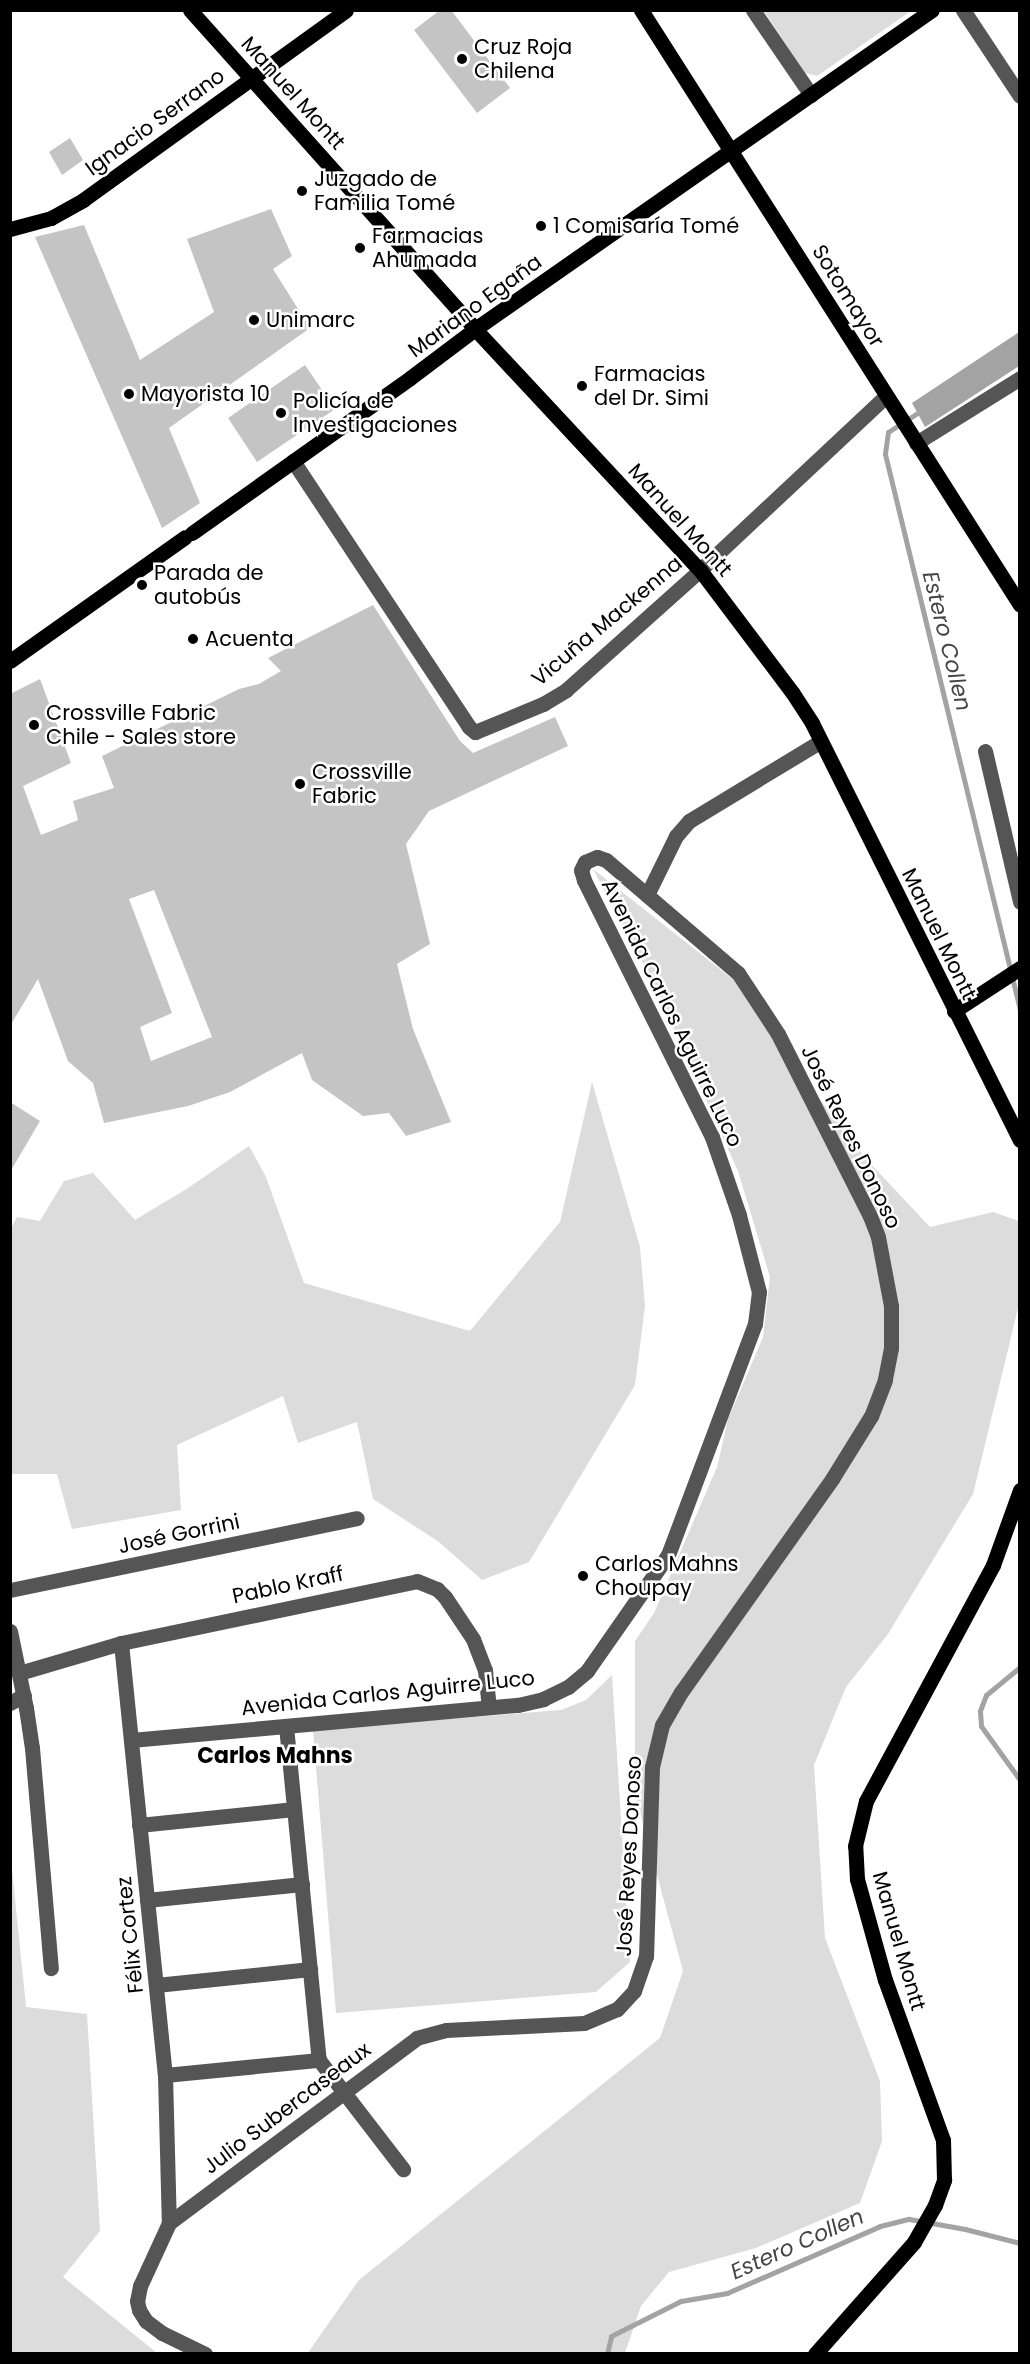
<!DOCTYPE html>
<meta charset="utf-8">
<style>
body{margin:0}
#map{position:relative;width:1030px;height:2364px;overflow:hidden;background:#fff;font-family:Poppins,sans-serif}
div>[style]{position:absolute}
.green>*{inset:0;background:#dcdcdc}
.water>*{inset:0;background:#a3a3a3}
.stream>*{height:5px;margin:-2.5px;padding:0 2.5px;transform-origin:2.5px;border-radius:2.5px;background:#a3a3a3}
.building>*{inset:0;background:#c4c4c4}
.minor>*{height:15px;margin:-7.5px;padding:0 7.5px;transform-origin:7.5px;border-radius:7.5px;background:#555}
.major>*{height:15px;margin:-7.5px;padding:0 7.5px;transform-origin:7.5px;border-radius:7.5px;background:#000}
.dots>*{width:16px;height:16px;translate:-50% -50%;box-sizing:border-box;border:3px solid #fff;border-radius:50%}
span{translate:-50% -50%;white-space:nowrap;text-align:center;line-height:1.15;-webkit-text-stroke:5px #fff;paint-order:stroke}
.poi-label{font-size:21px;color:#000}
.left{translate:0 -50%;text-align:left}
.street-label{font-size:21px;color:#000}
.water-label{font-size:22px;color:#444;font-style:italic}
.neighbourhood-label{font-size:22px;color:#000;font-weight:700}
.frame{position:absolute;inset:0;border:12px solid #000;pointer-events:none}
</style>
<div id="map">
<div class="green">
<i style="clip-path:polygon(764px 11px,911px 11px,817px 76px,805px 73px)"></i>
<i style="clip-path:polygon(593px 869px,759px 1000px,815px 1093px,867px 1160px,930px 1227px,993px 1212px,1019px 1221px,1019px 1304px,973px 1494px,888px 1634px,846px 1687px,814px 1765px,825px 1938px,880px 2081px,882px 2141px,860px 2203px,756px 2248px,669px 2272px,641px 2306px,625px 2353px,307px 2354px,359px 2280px,660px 2038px,683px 1971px,635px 1794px,635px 1641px,654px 1613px,717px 1467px,728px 1419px,763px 1337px,770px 1277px,738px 1171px,652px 980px)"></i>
<i style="clip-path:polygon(592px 1082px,640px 1247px,645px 1306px,635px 1385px,529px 1562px,482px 1580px,439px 1542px,373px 1499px,357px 1422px,298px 1443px,283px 1396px,177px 1445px,181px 1510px,72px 1529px,57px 1474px,11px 1474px,11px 1228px,17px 1217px,40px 1221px,64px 1181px,93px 1173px,135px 1220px,188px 1188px,249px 1146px,266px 1177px,304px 1283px,470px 1331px,560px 1222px)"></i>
<i style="clip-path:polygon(612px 1675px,630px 1962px,596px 1992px,336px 2013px,313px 1730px,561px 1710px,586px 1700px)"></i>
<i style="clip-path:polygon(10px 1849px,26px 2007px,87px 2014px,100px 2231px,63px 2277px,157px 2353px,11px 2353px)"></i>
</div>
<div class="water">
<i style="clip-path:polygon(1019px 332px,1019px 366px,925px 427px,912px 403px)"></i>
</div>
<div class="stream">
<i style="left:922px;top:410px;width:40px;rotate:147.1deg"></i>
<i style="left:888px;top:432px;width:22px;rotate:98deg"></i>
<i style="left:885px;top:454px;width:572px;rotate:76.35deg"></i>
<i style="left:1020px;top:1667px;width:44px;rotate:140.5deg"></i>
<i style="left:986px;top:1695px;width:17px;rotate:111deg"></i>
<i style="left:980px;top:1711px;width:15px;rotate:86deg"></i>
<i style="left:981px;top:1726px;width:67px;rotate:54.2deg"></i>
<i style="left:607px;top:2354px;width:18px;rotate:-77deg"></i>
<i style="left:611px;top:2336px;width:78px;rotate:-26.6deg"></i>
<i style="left:681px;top:2301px;width:47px;rotate:-9.9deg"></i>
<i style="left:727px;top:2293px;width:167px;rotate:-23.6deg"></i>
<i style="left:880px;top:2226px;width:30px;rotate:-14deg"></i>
<i style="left:909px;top:2219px;width:57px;rotate:10.1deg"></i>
<i style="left:965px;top:2229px;width:57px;rotate:14.3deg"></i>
</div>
<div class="building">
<i style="clip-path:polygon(440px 10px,451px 10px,510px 88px,477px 113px,414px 30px)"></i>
<i style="clip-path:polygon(70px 138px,83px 160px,62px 175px,49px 152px)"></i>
<i style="clip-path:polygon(271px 209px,292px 256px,273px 269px,310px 328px,169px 428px,200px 503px,162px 528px,35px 237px,84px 225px,140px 360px,214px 312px,187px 239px)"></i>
<i style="clip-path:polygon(305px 365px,335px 409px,257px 462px,228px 418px)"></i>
<i style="clip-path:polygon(evenodd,373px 605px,460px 741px,473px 753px,555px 717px,568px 746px,429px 811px,406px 844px,430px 944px,397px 964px,413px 1029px,451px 1122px,406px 1136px,389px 1113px,363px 1116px,312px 1080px,302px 1053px,230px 1092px,188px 1106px,104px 1123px,93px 1083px,68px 1061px,38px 979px,10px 1026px,10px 694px,40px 679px,71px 763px,23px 786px,41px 835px,78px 820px,73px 801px,114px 788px,102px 756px,239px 689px,259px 684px,281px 671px,268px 658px,373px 605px,154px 890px,212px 1037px,151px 1061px,140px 1027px,172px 1013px,129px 899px,154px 890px)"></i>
<i style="clip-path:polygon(10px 1102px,40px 1121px,10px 1172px)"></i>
</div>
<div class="minor">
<i style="left:753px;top:10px;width:103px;rotate:55.7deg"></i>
<i style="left:963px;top:10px;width:103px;rotate:56.5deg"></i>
<i style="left:916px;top:443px;width:123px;rotate:-32deg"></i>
<i style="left:293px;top:461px;width:319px;rotate:56.5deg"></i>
<i style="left:469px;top:727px;width:8px;rotate:40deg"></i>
<i style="left:475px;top:732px;width:74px;rotate:-22.4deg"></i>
<i style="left:543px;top:704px;width:27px;rotate:-31deg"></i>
<i style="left:566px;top:690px;width:180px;rotate:-41.8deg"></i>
<i style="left:700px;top:570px;width:255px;rotate:-43.1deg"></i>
<i style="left:985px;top:751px;width:155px;rotate:76.9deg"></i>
<i style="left:647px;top:895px;width:66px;rotate:-63.8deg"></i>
<i style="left:676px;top:836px;width:20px;rotate:-49deg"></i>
<i style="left:689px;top:821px;width:154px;rotate:-31.2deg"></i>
<i style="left:10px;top:1590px;width:354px;rotate:-11.7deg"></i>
<i style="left:10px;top:1631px;width:79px;rotate:78.3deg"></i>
<i style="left:26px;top:1708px;width:40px;rotate:81.5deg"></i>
<i style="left:32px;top:1748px;width:221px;rotate:85.1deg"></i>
<i style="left:121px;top:1643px;width:434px;rotate:84.2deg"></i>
<i style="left:165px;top:2075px;width:148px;rotate:88.5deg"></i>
<i style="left:19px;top:1673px;width:106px;rotate:-16.4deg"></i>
<i style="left:121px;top:1643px;width:302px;rotate:-11.8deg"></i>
<i style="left:417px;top:1581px;width:22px;rotate:22deg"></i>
<i style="left:437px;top:1589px;width:11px;rotate:45deg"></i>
<i style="left:445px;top:1597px;width:50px;rotate:56.3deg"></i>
<i style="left:473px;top:1639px;width:33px;rotate:69deg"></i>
<i style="left:485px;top:1670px;width:37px;rotate:84deg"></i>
<i style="left:10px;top:1703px;width:16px;rotate:-30deg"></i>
<i style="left:286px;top:1726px;width:336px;rotate:84.4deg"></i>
<i style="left:319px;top:2060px;width:138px;rotate:52.4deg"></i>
<i style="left:131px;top:1740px;width:389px;rotate:-5.2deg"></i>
<i style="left:518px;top:1705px;width:26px;rotate:-13deg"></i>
<i style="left:543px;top:1699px;width:28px;rotate:-26deg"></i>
<i style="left:568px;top:1687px;width:25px;rotate:-40deg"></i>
<i style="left:587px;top:1671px;width:141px;rotate:-55.1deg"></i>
<i style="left:668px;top:1555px;width:247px;rotate:-69.4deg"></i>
<i style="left:755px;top:1324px;width:32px;rotate:-83deg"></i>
<i style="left:759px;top:1292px;width:80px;rotate:-104.6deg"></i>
<i style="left:739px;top:1215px;width:83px;rotate:-109.1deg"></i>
<i style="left:712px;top:1137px;width:287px;rotate:-116.5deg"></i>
<i style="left:584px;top:880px;width:10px;rotate:-107deg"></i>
<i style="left:581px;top:870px;width:9px;rotate:-63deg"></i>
<i style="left:585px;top:862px;width:13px;rotate:-23deg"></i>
<i style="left:597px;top:857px;width:9px;rotate:18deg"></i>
<i style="left:606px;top:860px;width:174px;rotate:40.6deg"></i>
<i style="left:738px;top:973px;width:73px;rotate:56.7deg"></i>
<i style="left:778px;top:1034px;width:204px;rotate:63.2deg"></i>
<i style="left:870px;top:1216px;width:22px;rotate:69deg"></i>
<i style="left:878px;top:1237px;width:70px;rotate:79.3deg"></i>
<i style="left:891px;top:1306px;width:42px;rotate:90deg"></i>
<i style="left:891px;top:1348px;width:33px;rotate:101deg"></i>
<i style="left:885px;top:1380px;width:39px;rotate:111deg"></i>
<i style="left:871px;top:1416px;width:74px;rotate:121.8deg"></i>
<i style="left:832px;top:1479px;width:261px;rotate:125.3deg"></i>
<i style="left:681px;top:1692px;width:38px;rotate:120deg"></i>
<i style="left:662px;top:1725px;width:43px;rotate:103.4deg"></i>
<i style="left:652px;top:1767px;width:189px;rotate:91.8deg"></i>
<i style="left:646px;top:1956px;width:37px;rotate:109deg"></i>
<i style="left:634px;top:1991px;width:25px;rotate:133deg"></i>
<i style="left:617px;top:2009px;width:36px;rotate:157deg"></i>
<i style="left:584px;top:2023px;width:138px;rotate:177.1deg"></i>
<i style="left:446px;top:2030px;width:30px;rotate:165deg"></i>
<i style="left:417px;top:2038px;width:309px;rotate:143.3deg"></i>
<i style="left:169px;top:2223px;width:69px;rotate:114.7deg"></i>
<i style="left:140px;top:2286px;width:15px;rotate:101deg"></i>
<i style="left:137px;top:2301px;width:9px;rotate:77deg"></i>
<i style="left:139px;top:2310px;width:13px;rotate:58deg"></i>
<i style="left:146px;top:2321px;width:20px;rotate:37deg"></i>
<i style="left:162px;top:2333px;width:48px;rotate:26deg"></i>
<i style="left:139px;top:1825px;width:156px;rotate:-5.9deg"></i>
<i style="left:147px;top:1900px;width:156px;rotate:-5.9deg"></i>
<i style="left:156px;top:1985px;width:155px;rotate:-5.9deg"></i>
<i style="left:165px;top:2075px;width:155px;rotate:-5.6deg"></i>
</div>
<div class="major">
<i style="left:190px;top:10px;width:428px;rotate:48.2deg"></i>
<i style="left:475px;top:329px;width:330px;rotate:47deg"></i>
<i style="left:700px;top:570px;width:153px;rotate:53deg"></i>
<i style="left:792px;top:692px;width:37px;rotate:57deg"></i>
<i style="left:812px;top:723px;width:466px;rotate:63.5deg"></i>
<i style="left:641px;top:10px;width:705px;rotate:57.5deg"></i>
<i style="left:10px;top:229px;width:42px;rotate:-15deg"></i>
<i style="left:51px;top:218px;width:37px;rotate:-29deg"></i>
<i style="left:83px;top:200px;width:324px;rotate:-35.8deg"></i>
<i style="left:192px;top:533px;width:267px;rotate:-35.4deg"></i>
<i style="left:410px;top:378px;width:81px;rotate:-37deg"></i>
<i style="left:475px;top:329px;width:557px;rotate:-34.92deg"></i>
<i style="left:10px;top:661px;width:214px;rotate:-35.3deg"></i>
<i style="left:954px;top:1011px;width:79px;rotate:-33.1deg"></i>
<i style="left:815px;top:2354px;width:149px;rotate:-48.5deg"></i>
<i style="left:914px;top:2242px;width:43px;rotate:-60.4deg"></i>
<i style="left:935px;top:2205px;width:27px;rotate:-70deg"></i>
<i style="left:944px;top:2180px;width:40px;rotate:-91.4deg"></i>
<i style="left:943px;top:2140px;width:170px;rotate:-109.9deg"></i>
<i style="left:885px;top:1980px;width:105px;rotate:-105.5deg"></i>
<i style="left:857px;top:1879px;width:33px;rotate:-93deg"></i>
<i style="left:855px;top:1846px;width:46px;rotate:-76.3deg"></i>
<i style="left:866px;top:1801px;width:268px;rotate:-61.7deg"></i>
<i style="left:993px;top:1565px;width:80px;rotate:-70.2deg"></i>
</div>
<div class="dots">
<i style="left:462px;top:59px;background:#000"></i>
<i style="left:302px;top:191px;background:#000"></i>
<i style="left:541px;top:226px;background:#000"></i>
<i style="left:360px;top:248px;background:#000"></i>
<i style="left:254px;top:320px;background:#000"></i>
<i style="left:582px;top:386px;background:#000"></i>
<i style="left:129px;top:394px;background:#000"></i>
<i style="left:281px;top:413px;background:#000"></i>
<i style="left:142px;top:585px;background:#000"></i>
<i style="left:193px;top:639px;background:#000"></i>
<i style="left:34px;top:725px;background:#000"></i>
<i style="left:300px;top:784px;background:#000"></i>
<i style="left:583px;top:1576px;background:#000"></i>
</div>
<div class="poi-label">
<span class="left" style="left:474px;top:59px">Cruz Roja<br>Chilena</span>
<span class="left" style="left:314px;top:191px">Juzgado de<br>Familia Tomé</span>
<span class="left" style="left:553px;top:226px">1 Comisaría Tomé</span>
<span class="left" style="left:372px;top:248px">Farmacias<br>Ahumada</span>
<span class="left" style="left:266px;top:320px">Unimarc</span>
<span class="left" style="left:594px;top:386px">Farmacias<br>del Dr. Simi</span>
<span class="left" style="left:141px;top:394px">Mayorista 10</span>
<span class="left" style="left:293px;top:413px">Policía de<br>Investigaciones</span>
<span class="left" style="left:154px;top:585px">Parada de<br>autobús</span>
<span class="left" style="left:205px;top:639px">Acuenta</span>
<span class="left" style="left:46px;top:725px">Crossville Fabric<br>Chile - Sales store</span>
<span class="left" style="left:312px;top:784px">Crossville<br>Fabric</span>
<span class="left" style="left:595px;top:1576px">Carlos Mahns<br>Choupay</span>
</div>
<div class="street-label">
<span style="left:293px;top:93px;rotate:48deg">Manuel Montt</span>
<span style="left:155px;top:122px;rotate:-36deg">Ignacio Serrano</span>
<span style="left:848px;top:296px;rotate:58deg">Sotomayor</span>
<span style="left:475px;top:306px;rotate:-36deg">Mariano Egaña</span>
<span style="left:680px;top:520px;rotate:48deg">Manuel Montt</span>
<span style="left:607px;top:621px;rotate:-40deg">Vicuña Mackenna</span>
<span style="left:939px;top:934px;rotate:64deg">Manuel Montt</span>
<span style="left:672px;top:1013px;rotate:64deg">Avenida Carlos Aguirre Luco</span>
<span style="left:851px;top:1137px;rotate:64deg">José Reyes Donoso</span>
<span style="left:179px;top:1534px;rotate:-12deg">José Gorrini</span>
<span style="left:288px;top:1585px;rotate:-12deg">Pablo Kraff</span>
<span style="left:388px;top:1693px;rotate:-6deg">Avenida Carlos Aguirre Luco</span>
<span style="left:629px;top:1856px;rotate:-87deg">José Reyes Donoso</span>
<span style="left:130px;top:1935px;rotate:-96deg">Félix Cortez</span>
<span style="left:899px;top:1941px;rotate:74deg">Manuel Montt</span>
<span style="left:287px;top:2108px;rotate:-37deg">Julio Subercaseaux</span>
</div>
<div class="water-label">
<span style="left:947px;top:641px;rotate:76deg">Estero Collen</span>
<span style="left:797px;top:2244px;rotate:-24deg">Estero Collen</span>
</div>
<div class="neighbourhood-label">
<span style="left:275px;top:1756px">Carlos Mahns</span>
</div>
<div class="frame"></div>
</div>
